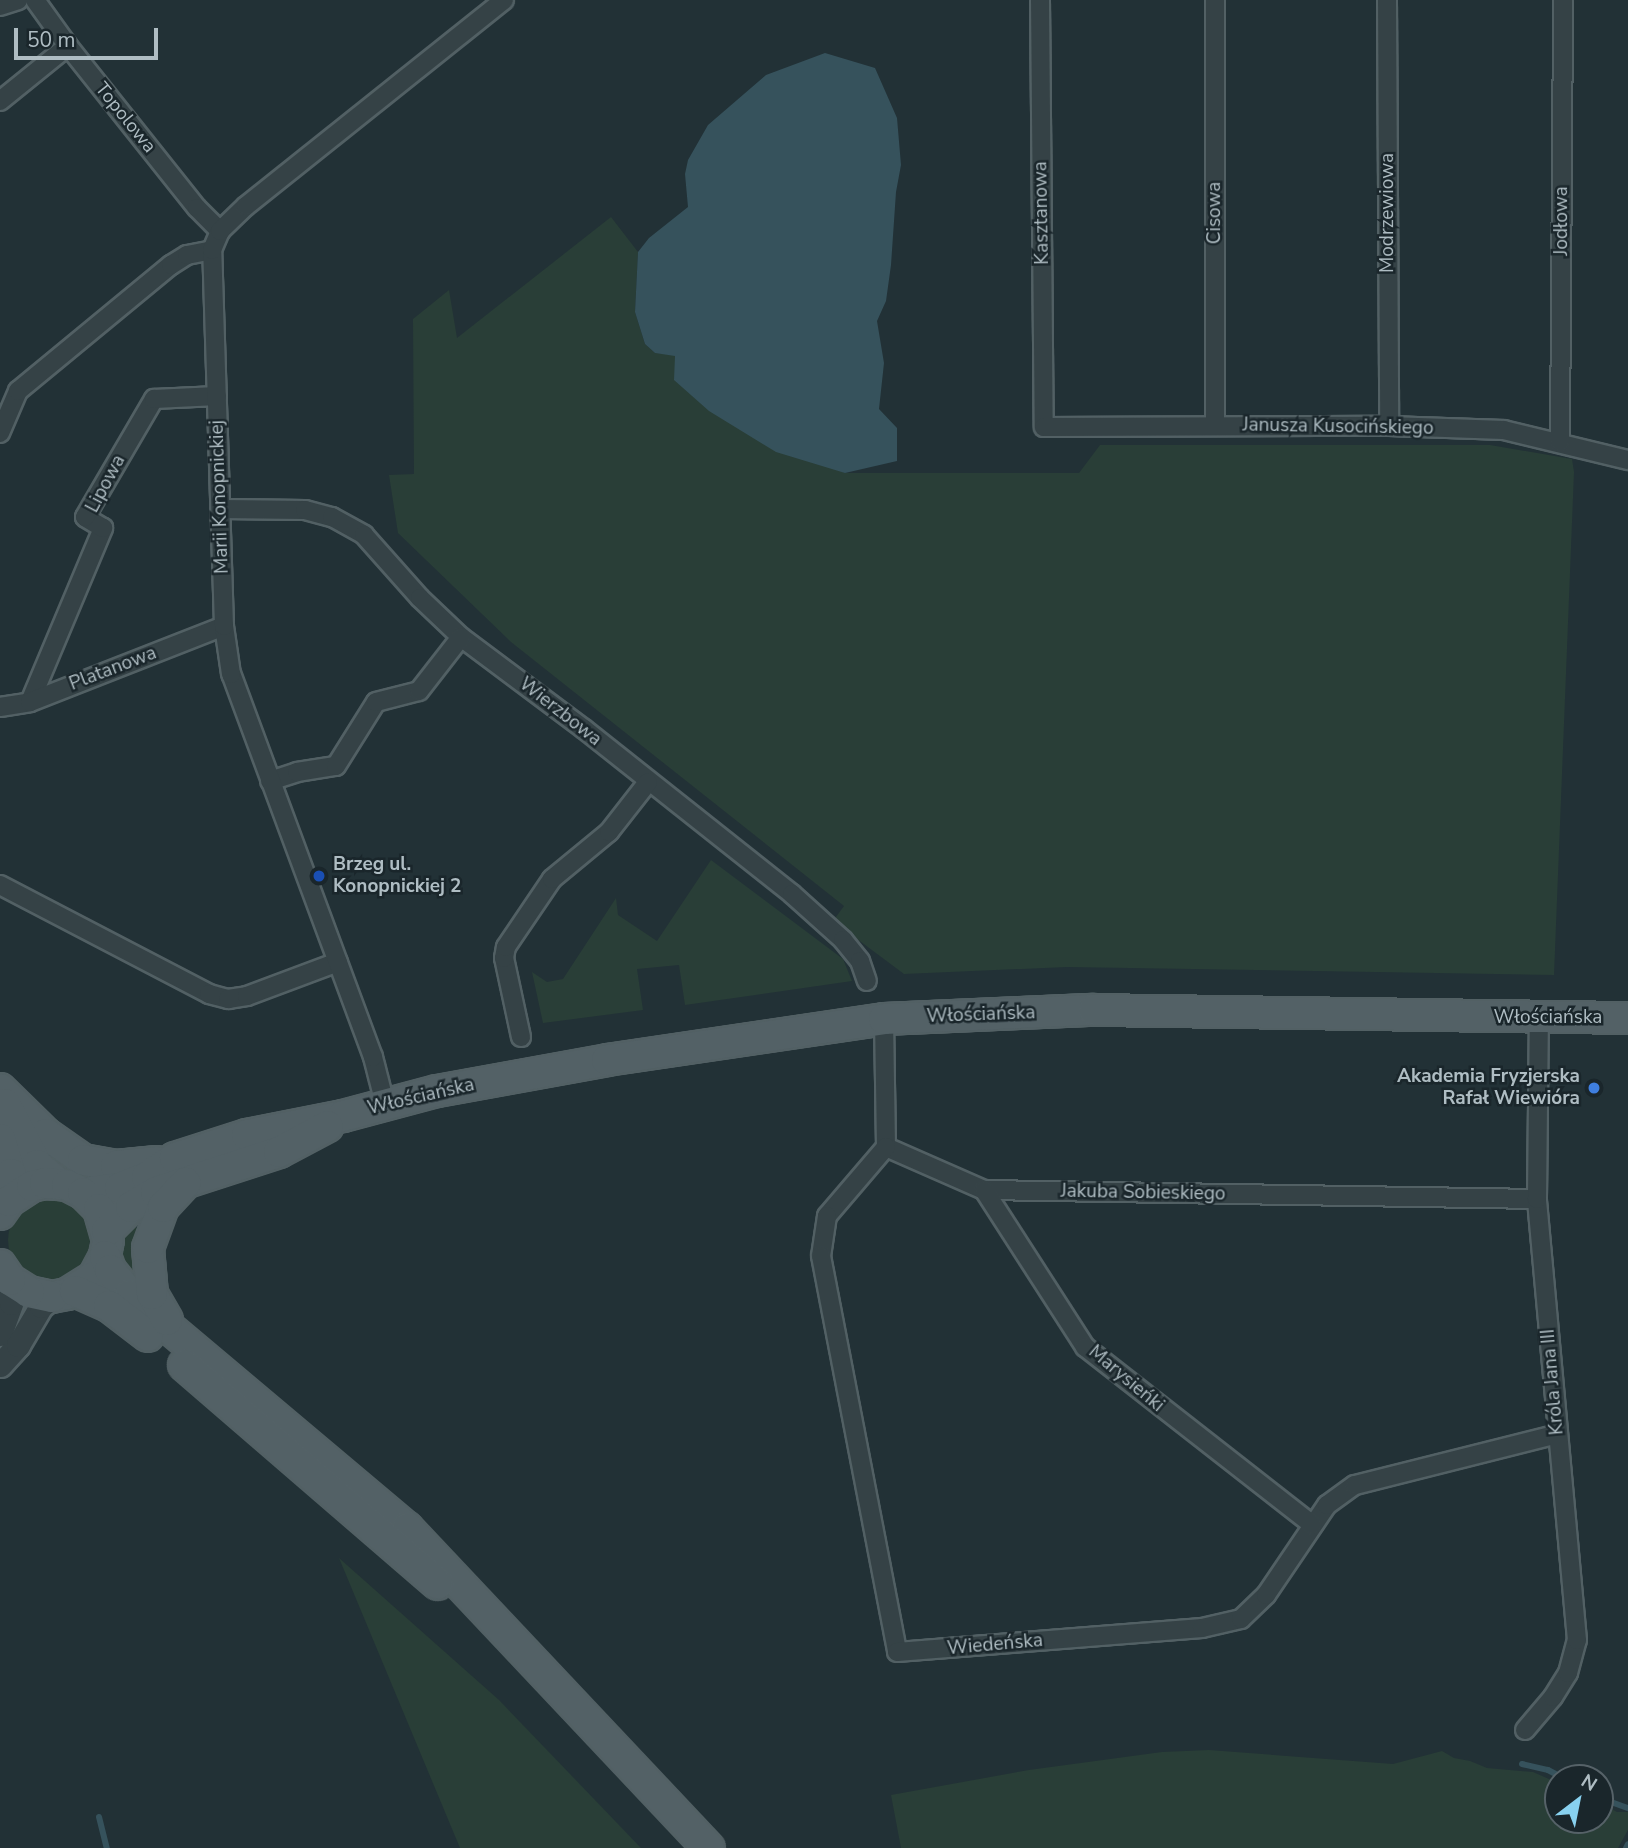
<!DOCTYPE html>
<meta charset="utf-8">
<style>
body{margin:0}
#map{position:relative;width:1628px;height:1848px;overflow:hidden;background:#223136;font-family:"Nunito Sans",sans-serif}
div>[style]{position:absolute}
.green>*{inset:0;background:#293e37}
.round{border-radius:50%}
.water>*{inset:0;background:#36525c}
.stream>*{height:6px;margin:-3px;padding:0 3px;transform-origin:3px;border-radius:3px;background:#36525c}
.roads{filter:drop-shadow(2px 0 #526064) drop-shadow(-2px 0 #526064) drop-shadow(0 2px #526064) drop-shadow(0 -2px #526064)}
.minor>*{height:18px;margin:-9px;padding:0 9px;transform-origin:9px;border-radius:9px;background:#354246}
.tertiary>*{height:23px;margin:-11.5px;padding:0 11.5px;transform-origin:11.5px;border-radius:11.5px;background:#354246}
.primary>*{height:30px;margin:-15px;padding:0 15px;transform-origin:15px;border-radius:15px;background:#536166}
.dots>*{width:19px;height:19px;translate:-50% -50%;box-sizing:border-box;border:4px solid #1a262b;border-radius:50%}
span{translate:-50% -50%;white-space:nowrap;text-align:center;line-height:1.15;-webkit-text-stroke:5px #1a262b;paint-order:stroke}
.street-label{font-size:19px;color:#afbdc3}
.poi-label{font-size:19px;color:#afbdc3;font-weight:700}
.left{translate:0 -50%;text-align:left}
.right{translate:-100% -50%;text-align:right}
.north{position:absolute;left:1544px;top:1764px;width:70px;height:70px;box-sizing:border-box;background:#1a262b;border:2px solid #566268;border-radius:50%;rotate:32deg;font-size:19px;font-weight:700;line-height:28px;text-align:center;color:#afbdc3}
.north::after{content:'';display:block;margin:auto;width:24px;height:32px;background:#88d1ef;clip-path:polygon(50% 0,100% 100%,50% 72%,0 100%)}
.scale{position:absolute;left:14px;top:28px;width:144px;height:32px;box-sizing:border-box;border:4px solid #afbdc3;border-top:0;padding-left:9px;font-size:21px;line-height:24px;white-space:nowrap;color:#afbdc3;-webkit-text-stroke:5px #1a262b;paint-order:stroke}
</style>
<div id="map">
<div class="green">
<i style="clip-path:polygon(611px 217px,638px 252px,635px 312px,645px 344px,655px 353px,676px 355px,845px 473px,1079px 473px,1100px 445px,1490px 445px,1572px 459px,1574px 472px,1554px 975px,1067px 967px,904px 974px,833px 921px,844px 906px,511px 642px,398px 533px,389px 475px,414px 474px,413px 319px,449px 290px,457px 338px)"></i>
<i style="clip-path:polygon(711px 860px,843px 959px,852px 981px,685px 1005px,679px 965px,637px 969px,643px 1010px,543px 1023px,532px 972px,547px 982px,563px 979px,616px 898px,618px 915px,657px 941px)"></i>
<i class="round" style="left:8px;top:1199px;width:82px;height:82px"></i>
<i style="clip-path:polygon(128px 1222px,141px 1231px,141px 1289px,115px 1252px)"></i>
<i style="clip-path:polygon(339px 1558px,499px 1700px,641px 1848px,460px 1848px)"></i>
<i style="clip-path:polygon(1209px 1750px,1393px 1764px,1442px 1751px,1454px 1758px,1470px 1761px,1487px 1768px,1533px 1772px,1558px 1783px,1558px 1820px,1600px 1820px,1600px 1803px,1617px 1812px,1628px 1812px,1628px 1830px,1618px 1848px,901px 1848px,891px 1795px,1029px 1770px,1162px 1752px)"></i>
</div>
<div class="water">
<i style="clip-path:polygon(825px 53px,875px 68px,897px 118px,901px 165px,896px 192px,891px 265px,886px 301px,877px 321px,884px 363px,879px 409px,897px 428px,897px 461px,845px 473px,776px 452px,709px 411px,674px 380px,675px 356px,655px 353px,645px 344px,635px 312px,638px 252px,649px 238px,688px 207px,685px 174px,688px 160px,708px 125px,766px 75px)"></i>
</div>
<div class="stream">
<i style="left:1522px;top:1764px;width:27px;rotate:13deg"></i>
<i style="left:1548px;top:1770px;width:17px;rotate:28deg"></i>
<i style="left:1600px;top:1798px;width:30px;rotate:20deg"></i>
<i style="left:99px;top:1817px;width:32px;rotate:76deg"></i>
<i style="left:1626px;top:1848px;width:4px;rotate:-63deg"></i>
</div>
<div class="roads">
<div class="minor">
<i style="left:35px;top:0;width:57px;rotate:54.3deg"></i>
<i style="left:68px;top:46px;width:207px;rotate:51.5deg"></i>
<i style="left:197px;top:208px;width:33px;rotate:45deg"></i>
<i style="left:1040px;top:0;width:427px;rotate:89.5deg"></i>
<i style="left:1044px;top:427px;width:345px;rotate:-0.2deg"></i>
<i style="left:1389px;top:426px;width:115px;rotate:2deg"></i>
<i style="left:1504px;top:430px;width:128px;rotate:13.6deg"></i>
<i style="left:1387px;top:0;width:426px;rotate:89.7deg"></i>
<i style="left:0;top:6px;width:19px;rotate:-18deg"></i>
<i style="left:0;top:101px;width:87px;rotate:-39deg"></i>
<i style="left:1215px;top:426px;width:426px;rotate:-90deg"></i>
<i style="left:0;top:433px;width:46px;rotate:-66.8deg"></i>
<i style="left:18px;top:391px;width:198px;rotate:-39.5deg"></i>
<i style="left:171px;top:265px;width:19px;rotate:-32deg"></i>
<i style="left:187px;top:255px;width:25px;rotate:-11deg"></i>
<i style="left:1560px;top:442px;width:442px;rotate:-89.6deg"></i>
<i style="left:222px;top:509px;width:83px;rotate:0.7deg"></i>
<i style="left:305px;top:510px;width:28px;rotate:15deg"></i>
<i style="left:332px;top:517px;width:37px;rotate:29deg"></i>
<i style="left:364px;top:535px;width:84px;rotate:48.4deg"></i>
<i style="left:420px;top:598px;width:57px;rotate:43.6deg"></i>
<i style="left:461px;top:637px;width:154px;rotate:36.8deg"></i>
<i style="left:584px;top:729px;width:265px;rotate:38.4deg"></i>
<i style="left:792px;top:894px;width:69px;rotate:42deg"></i>
<i style="left:843px;top:940px;width:27px;rotate:51deg"></i>
<i style="left:860px;top:961px;width:21px;rotate:71deg"></i>
<i style="left:30px;top:702px;width:189px;rotate:-67.2deg"></i>
<i style="left:103px;top:528px;width:21px;rotate:-149deg"></i>
<i style="left:85px;top:517px;width:137px;rotate:-59.7deg"></i>
<i style="left:154px;top:399px;width:63px;rotate:-2.7deg"></i>
<i style="left:0;top:707px;width:30px;rotate:-9deg"></i>
<i style="left:30px;top:702px;width:208px;rotate:-21.4deg"></i>
<i style="left:270px;top:781px;width:28px;rotate:-18deg"></i>
<i style="left:297px;top:772px;width:39px;rotate:-9deg"></i>
<i style="left:336px;top:766px;width:75px;rotate:-58deg"></i>
<i style="left:376px;top:702px;width:44px;rotate:-14.3deg"></i>
<i style="left:419px;top:691px;width:68px;rotate:-52.1deg"></i>
<i style="left:0;top:885px;width:236px;rotate:27.5deg"></i>
<i style="left:209px;top:994px;width:20px;rotate:15deg"></i>
<i style="left:228px;top:999px;width:19px;rotate:-9deg"></i>
<i style="left:247px;top:996px;width:97px;rotate:-20.5deg"></i>
<i style="left:884px;top:1019px;width:128px;rotate:89.1deg"></i>
<i style="left:886px;top:1147px;width:107px;rotate:23.7deg"></i>
<i style="left:984px;top:1190px;width:553px;rotate:0.93deg"></i>
<i style="left:521px;top:1037px;width:81px;rotate:-102.1deg"></i>
<i style="left:504px;top:958px;width:11px;rotate:-80deg"></i>
<i style="left:506px;top:947px;width:82px;rotate:-55.9deg"></i>
<i style="left:552px;top:879px;width:74px;rotate:-39.5deg"></i>
<i style="left:609px;top:832px;width:63px;rotate:-52deg"></i>
<i style="left:385px;top:1104px;width:49px;rotate:-104.3deg"></i>
<i style="left:373px;top:1057px;width:408px;rotate:-110.3deg"></i>
<i style="left:231px;top:674px;width:49px;rotate:-98.3deg"></i>
<i style="left:224px;top:626px;width:376px;rotate:-91.8deg"></i>
<i style="left:212px;top:250px;width:21px;rotate:-67deg"></i>
<i style="left:220px;top:231px;width:36px;rotate:-44deg"></i>
<i style="left:246px;top:206px;width:330px;rotate:-38.6deg"></i>
<i style="left:886px;top:1147px;width:91px;rotate:130.5deg"></i>
<i style="left:827px;top:1216px;width:40px;rotate:98.5deg"></i>
<i style="left:821px;top:1256px;width:403px;rotate:79.1deg"></i>
<i style="left:897px;top:1652px;width:306px;rotate:-4.5deg"></i>
<i style="left:1202px;top:1628px;width:40px;rotate:-13deg"></i>
<i style="left:1241px;top:1619px;width:35px;rotate:-44deg"></i>
<i style="left:1266px;top:1595px;width:109px;rotate:-55.9deg"></i>
<i style="left:1327px;top:1505px;width:34px;rotate:-36deg"></i>
<i style="left:1355px;top:1485px;width:209px;rotate:-14.1deg"></i>
<i style="left:984px;top:1190px;width:187px;rotate:57.2deg"></i>
<i style="left:1085px;top:1347px;width:289px;rotate:38deg"></i>
<i style="left:1525px;top:1730px;width:43px;rotate:-49.7deg"></i>
<i style="left:1553px;top:1697px;width:28px;rotate:-58deg"></i>
<i style="left:1568px;top:1673px;width:34px;rotate:-75deg"></i>
<i style="left:1577px;top:1640px;width:443px;rotate:-95.2deg"></i>
<i style="left:1537px;top:1199px;width:181px;rotate:-89.4deg"></i>
</div>
<div class="tertiary">
<i style="left:0;top:1334px;width:33px;rotate:-70deg"></i>
<i style="left:11px;top:1303px;width:23px;rotate:-92deg"></i>
<i style="left:0;top:1365px;width:27px;rotate:-48deg"></i>
<i style="left:18px;top:1345px;width:45px;rotate:-59.5deg"></i>
<i style="left:41px;top:1306px;width:14px;rotate:-39deg"></i>
</div>
<div class="primary">
<i style="left:0;top:1089px;width:64px;rotate:44.4deg"></i>
<i style="left:46px;top:1134px;width:45px;rotate:35.1deg"></i>
<i style="left:83px;top:1160px;width:34px;rotate:10deg"></i>
<i style="left:116px;top:1166px;width:41px;rotate:-5.6deg"></i>
<i style="left:5px;top:1104px;width:69px;rotate:62.3deg"></i>
<i style="left:37px;top:1165px;width:29px;rotate:41deg"></i>
<i style="left:0;top:1139px;width:37px;rotate:73deg"></i>
<i style="left:11px;top:1174px;width:27px;rotate:94deg"></i>
<i style="left:83px;top:1193px;width:37px;rotate:-8deg"></i>
<i style="left:120px;top:1188px;width:29px;rotate:-22deg"></i>
<i style="left:147px;top:1177px;width:34px;rotate:-34deg"></i>
<i style="left:175px;top:1158px;width:76px;rotate:-17.7deg"></i>
<i style="left:247px;top:1135px;width:98px;rotate:-11.2deg"></i>
<i style="left:343px;top:1116px;width:97px;rotate:-14.9deg"></i>
<i style="left:437px;top:1091px;width:173px;rotate:-10.3deg"></i>
<i style="left:607px;top:1060px;width:280px;rotate:-8.4deg"></i>
<i style="left:884px;top:1019px;width:210px;rotate:-2.5deg"></i>
<i style="left:1094px;top:1010px;width:534px;rotate:0.86deg"></i>
<i style="left:0;top:1214px;width:16px;rotate:-55deg"></i>
<i style="left:9px;top:1201px;width:27px;rotate:-33deg"></i>
<i style="left:32px;top:1186px;width:13px;rotate:-13deg"></i>
<i style="left:45px;top:1183px;width:22px;rotate:5deg"></i>
<i style="left:67px;top:1185px;width:18px;rotate:27deg"></i>
<i style="left:83px;top:1193px;width:23px;rotate:45deg"></i>
<i style="left:99px;top:1209px;width:32px;rotate:74deg"></i>
<i style="left:108px;top:1240px;width:16px;rotate:101deg"></i>
<i style="left:105px;top:1256px;width:24px;rotate:118deg"></i>
<i style="left:94px;top:1277px;width:32px;rotate:148deg"></i>
<i style="left:67px;top:1294px;width:15px;rotate:169deg"></i>
<i style="left:52px;top:1297px;width:24px;rotate:-168deg"></i>
<i style="left:29px;top:1292px;width:22px;rotate:-148deg"></i>
<i style="left:10px;top:1280px;width:18px;rotate:-124deg"></i>
<i style="left:107px;top:1231px;width:34px;rotate:-45deg"></i>
<i style="left:131px;top:1207px;width:29px;rotate:-31deg"></i>
<i style="left:156px;top:1192px;width:129px;rotate:-18deg"></i>
<i style="left:279px;top:1152px;width:55px;rotate:-28deg"></i>
<i style="left:105px;top:1256px;width:15px;rotate:70deg"></i>
<i style="left:110px;top:1270px;width:32px;rotate:51deg"></i>
<i style="left:130px;top:1295px;width:362px;rotate:40.1deg"></i>
<i style="left:407px;top:1528px;width:440px;rotate:46.7deg"></i>
<i style="left:75px;top:1291px;width:37px;rotate:24deg"></i>
<i style="left:109px;top:1306px;width:49px;rotate:37.6deg"></i>
<i style="left:167px;top:1320px;width:30px;rotate:-120deg"></i>
<i style="left:152px;top:1294px;width:46px;rotate:-95deg"></i>
<i style="left:148px;top:1248px;width:44px;rotate:-69.9deg"></i>
<i style="left:163px;top:1207px;width:33px;rotate:-47deg"></i>
<i style="left:184px;top:1365px;width:335px;rotate:40.8deg"></i>
</div>
</div>
<div class="dots">
<i style="left:319px;top:876px;background:#1a4fb4"></i>
<i style="left:1594px;top:1088px;background:#3f7fe0"></i>
</div>
<div class="street-label">
<span style="left:125px;top:118px;rotate:51deg">Topolowa</span>
<span style="left:1042px;top:213px;rotate:-91deg">Kasztanowa</span>
<span style="left:1215px;top:213px;rotate:-90deg">Cisowa</span>
<span style="left:1388px;top:213px;rotate:-90deg">Modrzewiowa</span>
<span style="left:1562px;top:221px;rotate:-90deg">Jodłowa</span>
<span style="left:1338px;top:427px;rotate:1deg">Janusza Kusocińskiego</span>
<span style="left:106px;top:484px;rotate:-62deg">Lipowa</span>
<span style="left:220px;top:497px;rotate:-92deg">Marii Konopnickiej</span>
<span style="left:113px;top:669px;rotate:-21deg">Platanowa</span>
<span style="left:560px;top:712px;rotate:38deg">Wierzbowa</span>
<span style="left:981px;top:1015px;rotate:-2deg">Włościańska</span>
<span style="left:1548px;top:1018px">Włościańska</span>
<span style="left:421px;top:1097px;rotate:-13deg">Włościańska</span>
<span style="left:1143px;top:1193px;rotate:1deg">Jakuba Sobieskiego</span>
<span style="left:1126px;top:1379px;rotate:40deg">Marysieńki</span>
<span style="left:1553px;top:1382px;rotate:-95deg">Króla Jana III</span>
<span style="left:995px;top:1645px;rotate:-5deg">Wiedeńska</span>
</div>
<div class="poi-label">
<span class="left" style="left:333px;top:876px">Brzeg ul.<br>Konopnickiej 2</span>
<span class="right" style="left:1580px;top:1088px">Akademia Fryzjerska<br>Rafał Wiewióra</span>
</div>
<div class="north">N</div>
<div class="scale">50 m</div>
</div>
